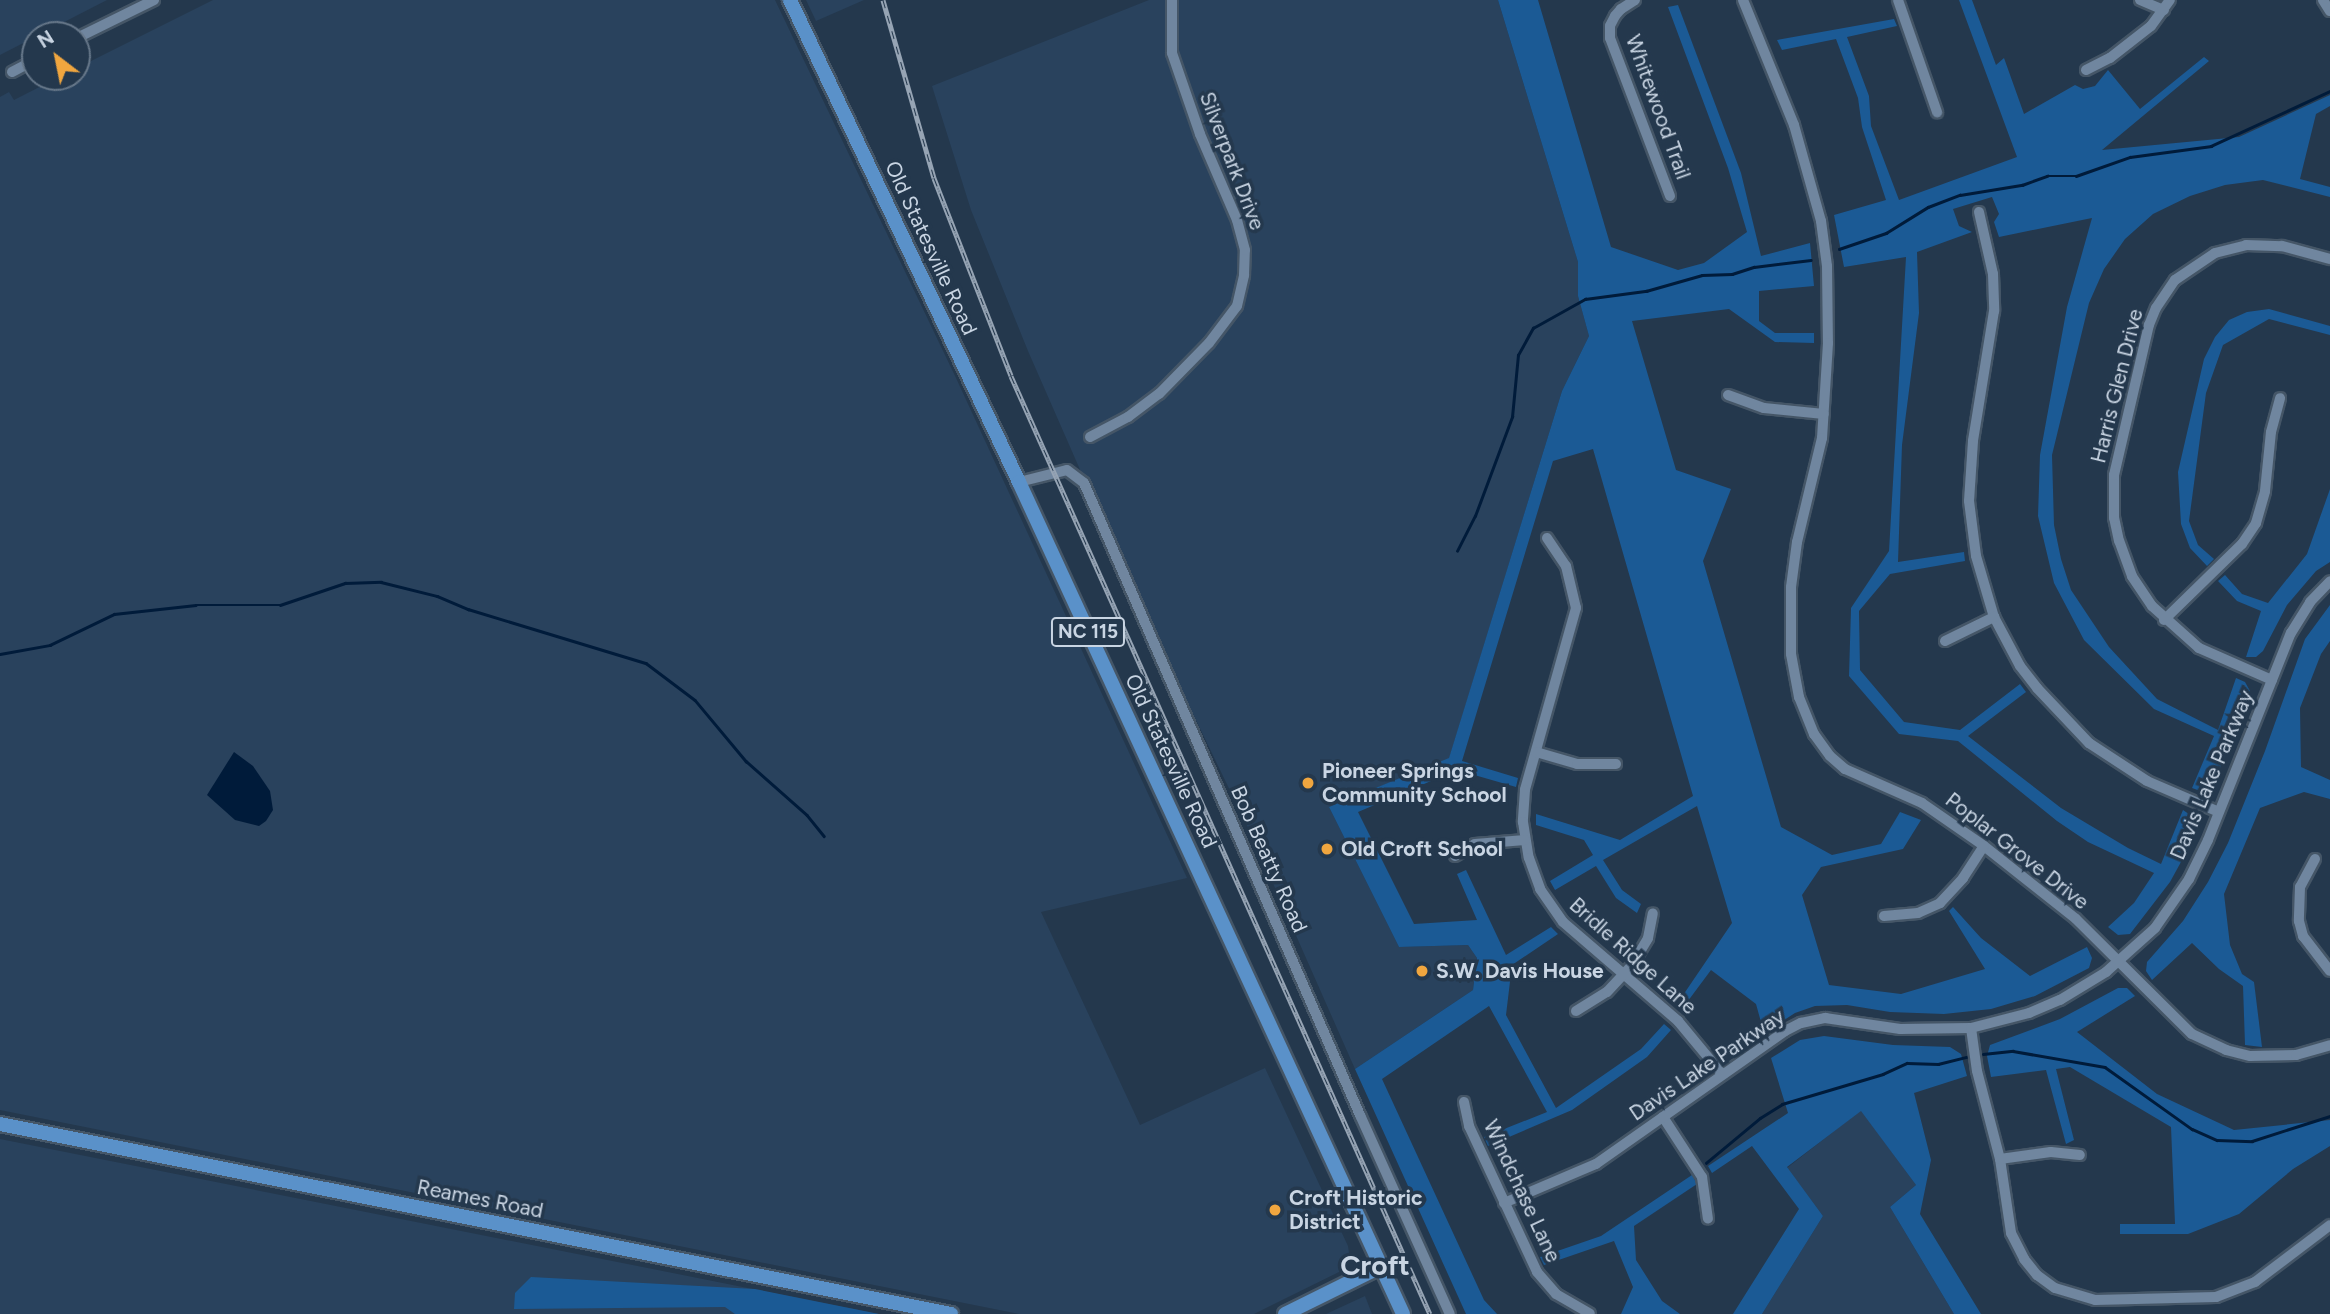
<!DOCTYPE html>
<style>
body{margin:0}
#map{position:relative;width:2330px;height:1314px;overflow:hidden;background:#24384d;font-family:Figtree,sans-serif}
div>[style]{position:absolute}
.built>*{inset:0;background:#29425d}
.green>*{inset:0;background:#1b5a95}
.water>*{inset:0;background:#001b3a}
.stream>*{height:2.5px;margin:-1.25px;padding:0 1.25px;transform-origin:1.25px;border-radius:1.25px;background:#001b3a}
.roads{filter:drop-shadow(2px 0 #455667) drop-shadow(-2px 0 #455667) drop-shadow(0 2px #455667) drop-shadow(0 -2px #455667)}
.minor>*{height:10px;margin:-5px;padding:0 5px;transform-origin:5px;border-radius:5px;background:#70869f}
.major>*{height:14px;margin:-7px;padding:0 7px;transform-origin:7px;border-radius:7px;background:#5a91c9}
.rail>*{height:5px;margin-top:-2.5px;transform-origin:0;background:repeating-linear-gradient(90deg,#24384d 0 8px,#96a4b4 0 16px);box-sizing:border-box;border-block:2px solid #96a4b4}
.dots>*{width:19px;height:19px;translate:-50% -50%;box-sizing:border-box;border:4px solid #24384d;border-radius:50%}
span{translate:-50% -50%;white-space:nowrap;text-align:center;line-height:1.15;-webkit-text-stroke:7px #24384d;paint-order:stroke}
.shield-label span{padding:2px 5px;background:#24384d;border:2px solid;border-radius:5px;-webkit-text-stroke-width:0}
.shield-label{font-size:19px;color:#c9d5e3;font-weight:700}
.street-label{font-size:21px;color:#c9d5e3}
.poi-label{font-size:21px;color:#c9d5e3;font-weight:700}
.left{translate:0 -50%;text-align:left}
.district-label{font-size:28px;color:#c9d5e3;font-weight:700}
.north{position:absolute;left:21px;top:21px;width:70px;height:70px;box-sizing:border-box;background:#24384d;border:2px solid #667789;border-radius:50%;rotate:328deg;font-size:19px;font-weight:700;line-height:28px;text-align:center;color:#c9d5e3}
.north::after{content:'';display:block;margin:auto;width:24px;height:32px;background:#f0a63f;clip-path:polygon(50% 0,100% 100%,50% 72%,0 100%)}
</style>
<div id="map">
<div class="built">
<i style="clip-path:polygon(0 0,107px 0,0 55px)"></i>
<i style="clip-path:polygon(213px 0,775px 0,956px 378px,1187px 878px,1041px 912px,1140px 1125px,1265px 1068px,1348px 1246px,1350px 1260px,1341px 1271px,1254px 1314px,1019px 1314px,0 1110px,0 97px,9px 92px,14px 100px,59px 77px,77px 77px,77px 68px)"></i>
<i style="clip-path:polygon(806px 0,864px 0,816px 21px)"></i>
<i style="clip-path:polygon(1149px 0,1498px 0,1578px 262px,1578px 296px,1589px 336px,1562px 391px,1449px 759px,1329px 807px,1399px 947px,1468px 945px,1477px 958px,1473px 990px,1355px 1069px,1253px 838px,1131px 586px,1028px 351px,971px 210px,932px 86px)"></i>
<i style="clip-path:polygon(1861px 1110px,1916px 1185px,1890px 1207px,1954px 1314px,1762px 1314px,1823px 1216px,1787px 1168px)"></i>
<i style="clip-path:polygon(0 1139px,406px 1220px,879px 1314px,0 1314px)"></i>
<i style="clip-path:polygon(1365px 1296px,1372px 1314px,1326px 1314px)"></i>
</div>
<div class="green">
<i style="clip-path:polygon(1498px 0,1538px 0,1611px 247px,1678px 270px,1704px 263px,1747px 232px,1728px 168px,1668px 7px,1678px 5px,1741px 173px,1761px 256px,1810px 243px,1814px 286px,1759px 291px,1759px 321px,1775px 333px,1814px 333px,1814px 343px,1775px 342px,1729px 309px,1632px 321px,1676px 470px,1731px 489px,1703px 561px,1781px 827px,1832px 855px,1881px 844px,1900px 812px,1921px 820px,1903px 849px,1821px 867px,1802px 895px,1829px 985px,1901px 994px,1985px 969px,1949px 911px,1953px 907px,1981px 938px,2030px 976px,2087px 947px,2092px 958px,2089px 968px,2035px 996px,1991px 1009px,1944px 1014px,1890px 1012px,1847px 1005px,1815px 1006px,1795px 1013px,1764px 1033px,1756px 1004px,1711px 970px,1682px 1009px,1677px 1004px,1732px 923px,1697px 806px,1603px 860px,1622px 890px,1641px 904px,1637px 913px,1616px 898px,1596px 866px,1555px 890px,1550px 881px,1593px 855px,1584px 840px,1536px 825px,1536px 814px,1620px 840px,1693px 796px,1593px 449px,1553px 461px,1462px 761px,1518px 778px,1516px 787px,1457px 770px,1358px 812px,1414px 924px,1477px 920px,1457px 874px,1466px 870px,1506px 955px,1551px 927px,1558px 934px,1512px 965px,1506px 1015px,1556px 1108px,1641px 1049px,1664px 1024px,1671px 1030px,1647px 1057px,1572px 1110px,1488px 1146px,1484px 1137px,1547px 1112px,1489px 1006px,1382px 1079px,1484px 1300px,1497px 1314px,1466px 1314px,1355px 1069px,1473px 990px,1477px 958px,1468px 945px,1399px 947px,1329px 807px,1449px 758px,1562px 391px,1589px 336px,1578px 296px,1578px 262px)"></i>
<i style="clip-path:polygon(1959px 0,1972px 0,1996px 65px,2004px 58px,2024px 114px,2075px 85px,2083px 89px,2095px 86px,2108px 70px,2140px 109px,2204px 57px,2209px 61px,2102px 150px,2239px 137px,2330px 95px,2330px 106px,2316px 114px,2300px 179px,2330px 187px,2330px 197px,2263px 180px,2225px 185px,2190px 196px,2153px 214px,2125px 239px,2104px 269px,2089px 303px,2052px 455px,2054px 525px,2061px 559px,2071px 590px,2109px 647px,2157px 699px,2218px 730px,2236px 678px,2245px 682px,2250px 691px,2213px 786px,2203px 792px,2192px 788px,2214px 736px,2154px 709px,2084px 640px,2054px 583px,2038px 516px,2040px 455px,2067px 307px,2092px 218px,1999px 237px,1994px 222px,1999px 214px,1992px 197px,1953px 209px,1959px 226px,1972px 232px,1917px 252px,1919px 313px,1902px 445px,1898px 562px,1964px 552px,1965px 561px,1890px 574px,1859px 611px,1860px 670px,1904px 722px,1960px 730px,2020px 684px,2026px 692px,1968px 736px,2061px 808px,2128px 848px,2161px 864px,2183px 810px,2196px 819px,2198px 831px,2170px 882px,2130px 934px,2118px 935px,2108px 927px,2134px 903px,2154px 873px,2088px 842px,2057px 821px,1958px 741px,1899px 734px,1849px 676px,1851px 608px,1889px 551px,1906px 257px,1844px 267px,1834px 215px,1886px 200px,1862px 127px,1858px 98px,1836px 39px,1782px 50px,1777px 40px,1894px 19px,1897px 26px,1847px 37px,1869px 96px,1871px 126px,1899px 200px,2017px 157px)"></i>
<i style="clip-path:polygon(2269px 309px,2330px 326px,2330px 335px,2269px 319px,2223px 345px,2206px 393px,2189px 521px,2198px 545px,2214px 559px,2207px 566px,2190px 548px,2181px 524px,2178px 472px,2204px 359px,2215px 337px,2229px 320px,2247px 312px)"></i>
<i style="clip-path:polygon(2330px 489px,2330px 562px,2316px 571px,2287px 605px,2263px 651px,2256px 657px,2246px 657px,2261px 611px,2237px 601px,2218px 581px,2225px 575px,2242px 594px,2268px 603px,2307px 554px)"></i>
<i style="clip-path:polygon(2330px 605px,2330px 641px,2321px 654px,2300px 708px,2301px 767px,2330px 780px,2330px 799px,2304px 792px,2260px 808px,2224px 894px,2230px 945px,2242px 974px,2254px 982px,2262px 1047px,2245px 1045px,2243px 986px,2219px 969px,2192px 943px,2152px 980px,2146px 971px,2147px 962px,2183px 921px,2208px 882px,2228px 843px,2265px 751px,2305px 639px)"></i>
<i style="clip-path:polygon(2118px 988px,2127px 988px,2135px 996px,2077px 1032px,2157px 1094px,2234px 1130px,2330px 1120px,2330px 1146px,2293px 1169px,2239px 1214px,2188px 1234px,2120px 1234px,2120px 1224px,2175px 1224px,2171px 1127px,2070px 1067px,2056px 1069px,2074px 1140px,2066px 1144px,2046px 1070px,1991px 1077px,1987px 1056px,1990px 1045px,2060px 1019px)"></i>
<i style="clip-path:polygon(1824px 1036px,1893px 1045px,1950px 1047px,1961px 1054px,1967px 1076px,1914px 1093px,1931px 1160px,1920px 1214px,1981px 1314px,1954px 1314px,1890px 1207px,1916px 1185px,1861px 1111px,1787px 1167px,1823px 1216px,1762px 1314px,1733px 1314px,1799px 1209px,1752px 1146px,1712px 1173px,1708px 1166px,1788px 1113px,1771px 1058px,1800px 1040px)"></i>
<i style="clip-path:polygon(1692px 1175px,1697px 1184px,1634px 1226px,1636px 1260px,1662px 1301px,1680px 1314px,1621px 1314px,1633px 1287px,1614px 1241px,1544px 1265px,1540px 1257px,1601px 1236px)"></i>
<i style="clip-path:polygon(531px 1277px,755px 1289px,879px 1314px,735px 1314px,725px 1307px,514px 1309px,515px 1293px)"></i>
</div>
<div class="water">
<i style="clip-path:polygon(234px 752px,253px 766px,270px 791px,273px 810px,266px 821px,259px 826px,235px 820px,207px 795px)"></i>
</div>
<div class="stream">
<i style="left:1839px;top:249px;width:50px;rotate:-18.8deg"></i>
<i style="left:1886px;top:233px;width:49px;rotate:-31.8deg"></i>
<i style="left:1928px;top:207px;width:34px;rotate:-21deg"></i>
<i style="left:1960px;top:195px;width:63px;rotate:-9.2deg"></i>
<i style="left:2022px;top:185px;width:27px;rotate:-20deg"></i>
<i style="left:2047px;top:176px;width:29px"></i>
<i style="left:2076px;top:176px;width:57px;rotate:-19.4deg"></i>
<i style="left:2130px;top:157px;width:82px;rotate:-7.7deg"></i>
<i style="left:2211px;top:146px;width:131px;rotate:-24.8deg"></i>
<i style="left:1457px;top:551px;width:39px;rotate:-63deg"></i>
<i style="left:1475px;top:516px;width:106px;rotate:-69.5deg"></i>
<i style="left:1512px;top:417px;width:62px;rotate:-84.5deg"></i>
<i style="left:1518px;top:355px;width:31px;rotate:-61deg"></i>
<i style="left:1533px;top:328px;width:60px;rotate:-29.1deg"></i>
<i style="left:1585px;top:299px;width:62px;rotate:-7.5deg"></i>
<i style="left:1646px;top:291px;width:58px;rotate:-15.9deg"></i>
<i style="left:1702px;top:275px;width:30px;rotate:-2deg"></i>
<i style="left:1732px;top:274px;width:23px;rotate:-18deg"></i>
<i style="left:1754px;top:267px;width:57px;rotate:-7deg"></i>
<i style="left:0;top:654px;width:51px;rotate:-10.2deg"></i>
<i style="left:50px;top:645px;width:71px;rotate:-25.8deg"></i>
<i style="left:114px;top:614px;width:82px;rotate:-6.3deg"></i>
<i style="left:196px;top:605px;width:84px"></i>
<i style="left:280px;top:605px;width:69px;rotate:-18.7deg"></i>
<i style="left:345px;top:583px;width:36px;rotate:-2deg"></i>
<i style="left:381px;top:582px;width:58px;rotate:14deg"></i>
<i style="left:437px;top:596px;width:34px;rotate:23deg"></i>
<i style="left:468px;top:609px;width:186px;rotate:16.9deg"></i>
<i style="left:646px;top:663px;width:61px;rotate:37.1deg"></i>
<i style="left:695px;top:700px;width:80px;rotate:50.1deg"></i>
<i style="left:746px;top:761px;width:81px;rotate:41.5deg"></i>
<i style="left:807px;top:815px;width:27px;rotate:51deg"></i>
<i style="left:1983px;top:1054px;width:30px;rotate:-6deg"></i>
<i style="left:2013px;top:1051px;width:93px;rotate:9.9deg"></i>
<i style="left:2105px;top:1067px;width:107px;rotate:35.5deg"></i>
<i style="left:2192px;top:1129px;width:27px;rotate:24deg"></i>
<i style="left:2217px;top:1140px;width:35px;rotate:2deg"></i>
<i style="left:2252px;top:1141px;width:82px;rotate:-17.8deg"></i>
<i style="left:1706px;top:1163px;width:70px;rotate:-39.8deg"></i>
<i style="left:1760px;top:1118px;width:26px;rotate:-32deg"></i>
<i style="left:1782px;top:1104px;width:105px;rotate:-16.5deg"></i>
<i style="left:1883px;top:1074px;width:26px;rotate:-25deg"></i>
<i style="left:1907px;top:1063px;width:31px;rotate:2deg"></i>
<i style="left:1938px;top:1064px;width:30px;rotate:-14deg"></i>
</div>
<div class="roads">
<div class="minor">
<i style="left:1635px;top:0;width:17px;rotate:147deg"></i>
<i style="left:1621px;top:9px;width:9px;rotate:131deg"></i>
<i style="left:1615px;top:16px;width:11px;rotate:117deg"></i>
<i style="left:1610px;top:26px;width:12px;rotate:90deg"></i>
<i style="left:1610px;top:38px;width:169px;rotate:69.2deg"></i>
<i style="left:1743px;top:0;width:135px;rotate:67.8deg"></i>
<i style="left:1794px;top:125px;width:100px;rotate:74.3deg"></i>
<i style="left:1821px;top:221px;width:45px;rotate:82.4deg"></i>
<i style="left:1827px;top:266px;width:77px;rotate:89.3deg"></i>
<i style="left:1828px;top:343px;width:95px;rotate:93.6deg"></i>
<i style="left:1822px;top:438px;width:107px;rotate:103.5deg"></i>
<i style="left:1797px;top:542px;width:45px;rotate:97.6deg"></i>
<i style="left:1791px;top:587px;width:67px;rotate:90deg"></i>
<i style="left:1791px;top:654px;width:44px;rotate:79.5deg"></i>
<i style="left:1799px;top:697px;width:40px;rotate:68deg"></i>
<i style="left:1814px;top:734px;width:27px;rotate:54deg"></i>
<i style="left:1830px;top:756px;width:20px;rotate:41deg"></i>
<i style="left:1845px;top:769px;width:84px;rotate:23.8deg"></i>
<i style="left:1922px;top:803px;width:75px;rotate:34.7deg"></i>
<i style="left:1984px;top:846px;width:117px;rotate:38.4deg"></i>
<i style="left:2076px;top:919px;width:163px;rotate:44.8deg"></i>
<i style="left:2192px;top:1034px;width:38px;rotate:25deg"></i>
<i style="left:2226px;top:1050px;width:25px;rotate:14deg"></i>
<i style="left:2250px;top:1056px;width:46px;rotate:-1.2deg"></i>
<i style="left:2296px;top:1055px;width:35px;rotate:-16deg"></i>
<i style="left:1898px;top:0;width:119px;rotate:70.8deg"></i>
<i style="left:2140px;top:0;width:26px;rotate:23deg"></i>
<i style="left:2323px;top:0;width:13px;rotate:58deg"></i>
<i style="left:77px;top:38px;width:86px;rotate:-26.3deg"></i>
<i style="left:2086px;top:70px;width:27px;rotate:-27deg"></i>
<i style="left:2110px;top:58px;width:52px;rotate:-38deg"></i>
<i style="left:2151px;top:26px;width:32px;rotate:-54deg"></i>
<i style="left:12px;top:72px;width:26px;rotate:-28deg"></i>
<i style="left:1979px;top:212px;width:64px;rotate:77.3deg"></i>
<i style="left:1993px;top:274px;width:37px;rotate:88deg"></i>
<i style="left:1994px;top:311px;width:132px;rotate:99.2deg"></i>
<i style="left:1973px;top:441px;width:60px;rotate:93.8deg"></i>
<i style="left:1969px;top:501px;width:55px;rotate:82.7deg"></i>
<i style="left:1976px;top:556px;width:64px;rotate:73.6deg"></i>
<i style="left:1994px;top:617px;width:55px;rotate:62deg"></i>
<i style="left:2020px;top:666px;width:28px;rotate:52deg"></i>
<i style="left:2037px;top:688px;width:76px;rotate:46.6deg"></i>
<i style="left:2089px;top:743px;width:69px;rotate:33.2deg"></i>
<i style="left:2147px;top:781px;width:78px;rotate:23.3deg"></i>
<i style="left:1728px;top:395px;width:38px;rotate:20deg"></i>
<i style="left:1764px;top:408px;width:60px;rotate:5.7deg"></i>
<i style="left:1090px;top:437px;width:43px;rotate:-27.8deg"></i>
<i style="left:1128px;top:417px;width:39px;rotate:-37deg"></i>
<i style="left:1159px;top:394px;width:71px;rotate:-45.6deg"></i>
<i style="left:1209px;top:343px;width:46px;rotate:-52.9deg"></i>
<i style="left:1237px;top:306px;width:32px;rotate:-77deg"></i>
<i style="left:1244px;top:275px;width:25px;rotate:-88deg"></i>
<i style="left:1245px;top:250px;width:31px;rotate:-105deg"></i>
<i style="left:1237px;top:220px;width:94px;rotate:-113.3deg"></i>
<i style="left:1200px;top:134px;width:86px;rotate:-109.1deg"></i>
<i style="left:1172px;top:53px;width:53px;rotate:-90deg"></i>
<i style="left:1019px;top:482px;width:49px;rotate:-14deg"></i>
<i style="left:1067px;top:470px;width:21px;rotate:37deg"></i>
<i style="left:1084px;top:483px;width:690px;rotate:66.41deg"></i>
<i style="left:1360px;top:1115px;width:218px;rotate:65.7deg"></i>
<i style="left:1547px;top:538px;width:34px;rotate:56deg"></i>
<i style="left:1566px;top:566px;width:43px;rotate:76.6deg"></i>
<i style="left:1576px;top:608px;width:189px;rotate:105.7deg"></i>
<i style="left:1525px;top:790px;width:32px;rotate:94deg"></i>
<i style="left:1523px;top:822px;width:36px;rotate:81deg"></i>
<i style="left:1529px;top:858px;width:33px;rotate:70deg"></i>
<i style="left:1540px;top:889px;width:40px;rotate:55.1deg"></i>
<i style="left:1563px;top:922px;width:152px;rotate:40.7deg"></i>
<i style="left:1678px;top:1021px;width:69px;rotate:50.3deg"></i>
<i style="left:2164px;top:620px;width:109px;rotate:-44.3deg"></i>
<i style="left:2242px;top:544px;width:25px;rotate:-56deg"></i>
<i style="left:2256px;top:523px;width:33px;rotate:-74deg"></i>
<i style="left:2265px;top:491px;width:59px;rotate:-84.2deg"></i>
<i style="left:2271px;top:432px;width:35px;rotate:-75deg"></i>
<i style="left:1945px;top:641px;width:55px;rotate:-26.1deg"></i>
<i style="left:2272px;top:680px;width:80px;rotate:-156.3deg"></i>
<i style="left:2199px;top:648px;width:63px;rotate:-138.2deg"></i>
<i style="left:2152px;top:606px;width:36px;rotate:-124deg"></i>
<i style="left:2132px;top:576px;width:37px;rotate:-110deg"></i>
<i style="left:2119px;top:541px;width:24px;rotate:-102deg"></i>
<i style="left:2114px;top:518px;width:43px;rotate:-90deg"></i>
<i style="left:2114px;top:475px;width:154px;rotate:-76.9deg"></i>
<i style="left:2149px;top:325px;width:18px;rotate:-68deg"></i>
<i style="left:2156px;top:308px;width:34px;rotate:-56deg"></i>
<i style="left:2175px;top:280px;width:48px;rotate:-34deg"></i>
<i style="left:2215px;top:253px;width:32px;rotate:-14deg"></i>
<i style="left:2246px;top:245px;width:36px;rotate:2deg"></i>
<i style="left:2282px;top:246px;width:50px;rotate:15.2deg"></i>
<i style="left:1536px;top:752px;width:43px;rotate:16.3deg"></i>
<i style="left:1577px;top:764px;width:39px"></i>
<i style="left:1455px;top:856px;width:23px;rotate:-31deg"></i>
<i style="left:1475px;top:844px;width:50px;rotate:-4.6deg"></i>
<i style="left:2315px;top:859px;width:32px;rotate:118deg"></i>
<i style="left:2300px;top:887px;width:34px;rotate:92deg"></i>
<i style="left:2299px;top:921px;width:16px;rotate:75deg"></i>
<i style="left:2303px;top:936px;width:44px;rotate:52.4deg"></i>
<i style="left:1884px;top:916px;width:34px;rotate:-5deg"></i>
<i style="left:1918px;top:913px;width:24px;rotate:-24deg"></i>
<i style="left:1940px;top:903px;width:34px;rotate:-47deg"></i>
<i style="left:1963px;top:878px;width:38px;rotate:-57deg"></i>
<i style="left:1576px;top:1011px;width:36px;rotate:-32deg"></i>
<i style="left:1607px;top:992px;width:37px;rotate:-47deg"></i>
<i style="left:1632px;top:965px;width:31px;rotate:-59deg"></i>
<i style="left:1648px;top:938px;width:25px;rotate:-79deg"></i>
<i style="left:1971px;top:1028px;width:43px;rotate:82.1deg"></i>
<i style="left:1977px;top:1071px;width:91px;rotate:75.4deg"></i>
<i style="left:2000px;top:1159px;width:75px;rotate:81.5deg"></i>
<i style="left:2011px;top:1233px;width:29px;rotate:63deg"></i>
<i style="left:2024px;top:1259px;width:21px;rotate:51deg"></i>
<i style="left:2037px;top:1275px;width:22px;rotate:36deg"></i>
<i style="left:2055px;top:1288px;width:42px;rotate:16.7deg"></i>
<i style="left:2095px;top:1300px;width:121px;rotate:-1.4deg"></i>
<i style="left:2216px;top:1297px;width:42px;rotate:-21deg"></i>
<i style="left:2255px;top:1282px;width:94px;rotate:-37.2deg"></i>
<i style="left:1464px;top:1102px;width:25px;rotate:78deg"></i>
<i style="left:1469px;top:1126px;width:161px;rotate:65deg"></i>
<i style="left:1537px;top:1272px;width:29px;rotate:49deg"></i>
<i style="left:1556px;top:1294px;width:39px;rotate:30deg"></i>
<i style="left:1663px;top:1117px;width:72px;rotate:57deg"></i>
<i style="left:1702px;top:1177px;width:42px;rotate:81.9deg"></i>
<i style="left:2000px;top:1159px;width:51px;rotate:-7.8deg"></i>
<i style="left:2051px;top:1152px;width:29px;rotate:6deg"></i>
<i style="left:1504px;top:1203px;width:100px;rotate:-23deg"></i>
<i style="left:1596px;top:1164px;width:231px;rotate:-35.1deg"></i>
<i style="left:1785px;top:1031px;width:18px;rotate:-27deg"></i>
<i style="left:1801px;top:1023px;width:25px;rotate:-12deg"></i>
<i style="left:1825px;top:1018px;width:76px;rotate:8.3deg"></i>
<i style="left:1900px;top:1029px;width:71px;rotate:-0.8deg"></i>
<i style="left:1971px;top:1028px;width:60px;rotate:-14.5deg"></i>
<i style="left:2029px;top:1013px;width:34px;rotate:-23deg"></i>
<i style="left:2060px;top:1000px;width:54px;rotate:-31.3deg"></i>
<i style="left:2106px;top:972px;width:66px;rotate:-41.9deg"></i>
<i style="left:2155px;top:928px;width:60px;rotate:-55.2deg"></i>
<i style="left:2189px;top:879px;width:43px;rotate:-64deg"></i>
<i style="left:2208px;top:840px;width:223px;rotate:-68.2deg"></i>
<i style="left:2291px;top:633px;width:36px;rotate:-58deg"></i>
<i style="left:2310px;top:602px;width:29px;rotate:-46deg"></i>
</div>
<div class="major">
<i style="left:790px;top:0;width:534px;rotate:64.59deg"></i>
<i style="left:1019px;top:482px;width:916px;rotate:65.22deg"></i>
<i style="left:0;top:1124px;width:970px;rotate:11.3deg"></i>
<i style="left:1285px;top:1314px;width:108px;rotate:-26.3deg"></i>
</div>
</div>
<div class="rail">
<i style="left:883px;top:0;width:185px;rotate:74deg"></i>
<i style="left:934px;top:178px;width:212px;rotate:68.7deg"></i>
<i style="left:1011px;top:376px;width:1027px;rotate:65.93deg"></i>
</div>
<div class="dots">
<i style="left:1308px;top:783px;background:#f0a63f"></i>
<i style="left:1327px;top:849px;background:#f0a63f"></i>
<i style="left:1422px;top:971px;background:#f0a63f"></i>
<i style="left:1275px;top:1210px;background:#f0a63f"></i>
</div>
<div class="shield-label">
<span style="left:1088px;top:632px">NC 115</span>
</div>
<div class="street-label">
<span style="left:1658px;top:107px;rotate:70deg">Whitewood Trail</span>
<span style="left:1232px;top:161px;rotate:69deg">Silverpark Drive</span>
<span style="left:931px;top:248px;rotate:65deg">Old Statesville Road</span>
<span style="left:2117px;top:386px;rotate:-76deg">Harris Glen Drive</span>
<span style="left:1171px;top:761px;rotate:65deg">Old Statesville Road</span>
<span style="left:2212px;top:775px;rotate:-67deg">Davis Lake Parkway</span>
<span style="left:2017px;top:851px;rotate:38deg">Poplar Grove Drive</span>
<span style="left:1269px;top:859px;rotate:66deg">Bob Beatty Road</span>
<span style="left:1633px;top:956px;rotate:42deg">Bridle Ridge Lane</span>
<span style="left:1707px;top:1065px;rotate:-34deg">Davis Lake Parkway</span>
<span style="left:1522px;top:1191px;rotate:65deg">Windchase Lane</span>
<span style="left:480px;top:1199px;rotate:11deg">Reames Road</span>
</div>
<div class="poi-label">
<span class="left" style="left:1322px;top:783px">Pioneer Springs<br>Community School</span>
<span class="left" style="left:1341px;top:849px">Old Croft School</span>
<span class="left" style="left:1436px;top:971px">S.W. Davis House</span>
<span class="left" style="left:1289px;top:1210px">Croft Historic<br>District</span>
</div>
<div class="district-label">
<span style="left:1375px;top:1265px">Croft</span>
</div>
<div class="north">N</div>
</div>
